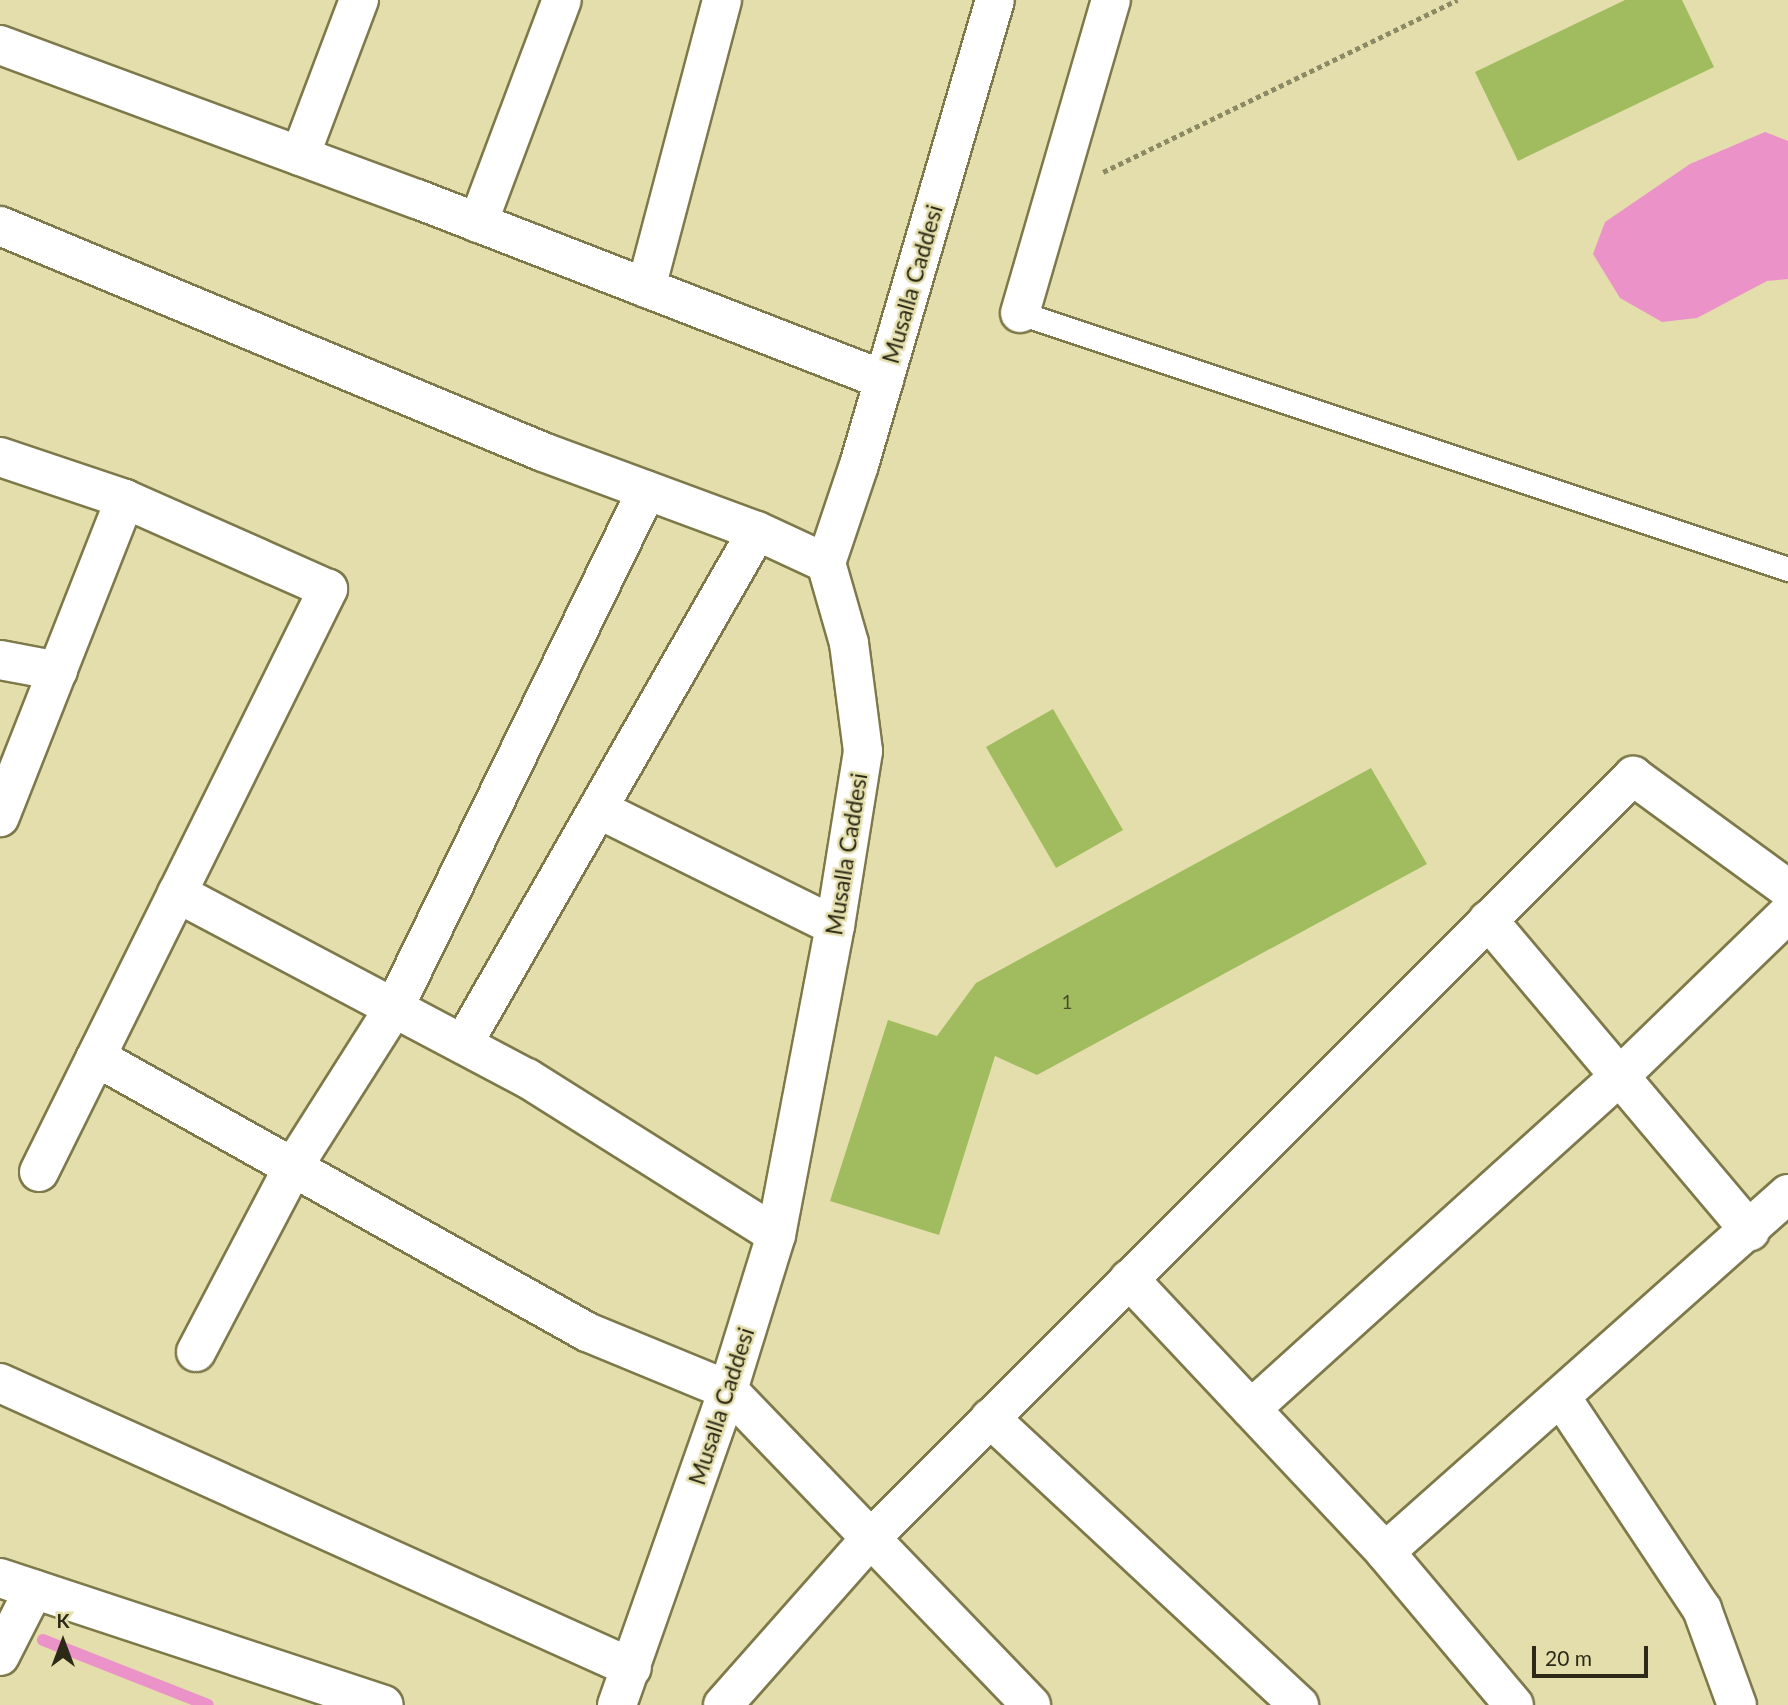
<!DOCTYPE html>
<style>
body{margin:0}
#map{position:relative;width:1788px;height:1705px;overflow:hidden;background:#e3deac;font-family:Lato,sans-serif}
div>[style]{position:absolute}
.water>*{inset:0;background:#eb93c9}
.stream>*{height:12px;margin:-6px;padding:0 6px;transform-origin:6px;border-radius:6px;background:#eb93c9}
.building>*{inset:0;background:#a0bc5e}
.path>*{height:4.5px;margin-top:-2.25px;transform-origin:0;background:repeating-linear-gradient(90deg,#8c8965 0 5px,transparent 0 8.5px)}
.roads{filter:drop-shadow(2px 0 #7d794a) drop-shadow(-2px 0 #7d794a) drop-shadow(0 2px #7d794a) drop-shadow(0 -2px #7d794a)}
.service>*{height:23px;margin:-11.5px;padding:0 11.5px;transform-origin:11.5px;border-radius:11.5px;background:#fff}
.minor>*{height:38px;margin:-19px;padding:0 19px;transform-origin:19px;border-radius:19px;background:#fff}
.tertiary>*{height:38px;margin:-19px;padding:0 19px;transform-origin:19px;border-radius:19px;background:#fff}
span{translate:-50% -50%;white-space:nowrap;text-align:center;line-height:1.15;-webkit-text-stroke:5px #e3deac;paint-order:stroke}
.number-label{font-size:19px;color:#494e28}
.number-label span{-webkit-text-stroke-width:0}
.street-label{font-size:23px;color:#2c2a16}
.north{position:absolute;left:28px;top:1607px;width:70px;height:70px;-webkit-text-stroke:5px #e3deac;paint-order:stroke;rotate:0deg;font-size:19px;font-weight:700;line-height:28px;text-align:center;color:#2c2a16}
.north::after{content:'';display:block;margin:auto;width:24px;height:32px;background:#2c2a16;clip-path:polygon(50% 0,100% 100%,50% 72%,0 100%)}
.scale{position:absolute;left:1532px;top:1646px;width:116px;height:32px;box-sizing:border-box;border:4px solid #2c2a16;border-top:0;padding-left:9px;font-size:21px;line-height:24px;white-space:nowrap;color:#2c2a16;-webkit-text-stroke:5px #e3deac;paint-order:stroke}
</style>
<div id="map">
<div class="water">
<i style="clip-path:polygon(1765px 132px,1788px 141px,1788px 279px,1767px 281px,1697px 318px,1662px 322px,1620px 298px,1593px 254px,1605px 222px,1690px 164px)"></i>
</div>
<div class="stream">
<i style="left:43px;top:1640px;width:177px;rotate:21.5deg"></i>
</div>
<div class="building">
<i style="clip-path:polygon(1625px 0,1682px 0,1714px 67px,1518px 161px,1475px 72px)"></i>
<i style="clip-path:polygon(1053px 709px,1123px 830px,1056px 868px,986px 747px)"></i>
<i style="clip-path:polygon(1371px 768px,1427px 864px,1037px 1075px,995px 1056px,939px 1235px,830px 1201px,888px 1020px,937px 1036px,976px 983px)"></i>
</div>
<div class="path">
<i style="left:1103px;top:172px;width:394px;rotate:-25.9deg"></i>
</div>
<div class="roads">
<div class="service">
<i style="left:1020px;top:313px;width:810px;rotate:18.43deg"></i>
</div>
<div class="minor">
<i style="left:0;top:45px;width:445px;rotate:20.3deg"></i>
<i style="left:417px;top:199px;width:501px;rotate:21.19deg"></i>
<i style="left:300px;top:156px;width:167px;rotate:-69.3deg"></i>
<i style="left:478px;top:223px;width:238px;rotate:-69.4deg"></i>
<i style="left:0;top:226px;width:588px;rotate:22.6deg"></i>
<i style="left:543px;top:452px;width:228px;rotate:20.3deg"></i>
<i style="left:757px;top:531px;width:76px;rotate:24.9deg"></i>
<i style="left:646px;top:288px;width:298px;rotate:-75.2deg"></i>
<i style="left:1020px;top:313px;width:326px;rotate:-73.8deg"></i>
<i style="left:0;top:457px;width:132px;rotate:18.6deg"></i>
<i style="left:125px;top:499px;width:342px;rotate:111.5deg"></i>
<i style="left:0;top:660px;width:59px;rotate:10.7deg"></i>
<i style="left:598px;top:809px;width:264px;rotate:26.3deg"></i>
<i style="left:177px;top:893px;width:396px;rotate:27.9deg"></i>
<i style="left:527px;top:1078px;width:294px;rotate:32.2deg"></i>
<i style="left:1488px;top:920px;width:407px;rotate:49.9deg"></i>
<i style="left:463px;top:1044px;width:591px;rotate:-60.18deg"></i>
<i style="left:96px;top:1057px;width:563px;rotate:29.25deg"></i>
<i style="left:587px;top:1332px;width:152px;rotate:22.4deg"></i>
<i style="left:728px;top:1390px;width:437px;rotate:46.1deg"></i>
<i style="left:39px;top:1172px;width:651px;rotate:-63.63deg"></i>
<i style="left:328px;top:589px;width:222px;rotate:-156.1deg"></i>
<i style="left:1129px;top:1279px;width:374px;rotate:46.8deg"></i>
<i style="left:1385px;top:1552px;width:200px;rotate:49.9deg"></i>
<i style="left:196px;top:1352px;width:209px;rotate:-62.3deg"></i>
<i style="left:293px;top:1167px;width:188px;rotate:-57.6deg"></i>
<i style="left:394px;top:1008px;width:576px;rotate:-63.97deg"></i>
<i style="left:0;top:1383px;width:693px;rotate:24.27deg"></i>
<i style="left:1561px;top:1397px;width:255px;rotate:56.4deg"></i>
<i style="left:1702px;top:1609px;width:102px;rotate:70deg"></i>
<i style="left:1251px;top:1409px;width:497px;rotate:-42.1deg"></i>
<i style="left:1620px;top:1076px;width:234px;rotate:-44.1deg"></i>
<i style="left:990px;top:1418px;width:422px;rotate:42.9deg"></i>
<i style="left:1385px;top:1552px;width:539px;rotate:-41.62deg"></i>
<i style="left:0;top:1656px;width:75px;rotate:-63.1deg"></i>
<i style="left:617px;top:1705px;width:334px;rotate:-70.6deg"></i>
<i style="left:728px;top:1390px;width:162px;rotate:-72.8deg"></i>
<i style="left:776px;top:1235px;width:315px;rotate:-79.2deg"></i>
<i style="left:835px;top:926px;width:177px;rotate:-80.9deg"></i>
<i style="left:863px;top:751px;width:109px;rotate:-97.4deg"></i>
<i style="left:849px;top:643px;width:83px;rotate:-106deg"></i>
<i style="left:826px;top:563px;width:103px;rotate:-71.4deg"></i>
<i style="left:859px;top:465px;width:484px;rotate:-73.7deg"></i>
<i style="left:723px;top:1705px;width:223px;rotate:-48.5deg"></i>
<i style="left:871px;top:1538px;width:1078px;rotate:-45deg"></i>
<i style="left:1633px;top:776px;width:192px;rotate:36.1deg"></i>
</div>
<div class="tertiary">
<i style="left:0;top:1578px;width:404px;rotate:18.3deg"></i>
</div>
</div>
<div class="number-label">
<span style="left:1067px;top:1002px">1</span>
</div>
<div class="street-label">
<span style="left:912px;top:284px;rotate:-74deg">Musalla Caddesi</span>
<span style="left:846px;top:854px;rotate:-81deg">Musalla Caddesi</span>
<span style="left:721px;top:1406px;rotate:-72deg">Musalla Caddesi</span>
</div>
<div class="north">K</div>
<div class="scale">20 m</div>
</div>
